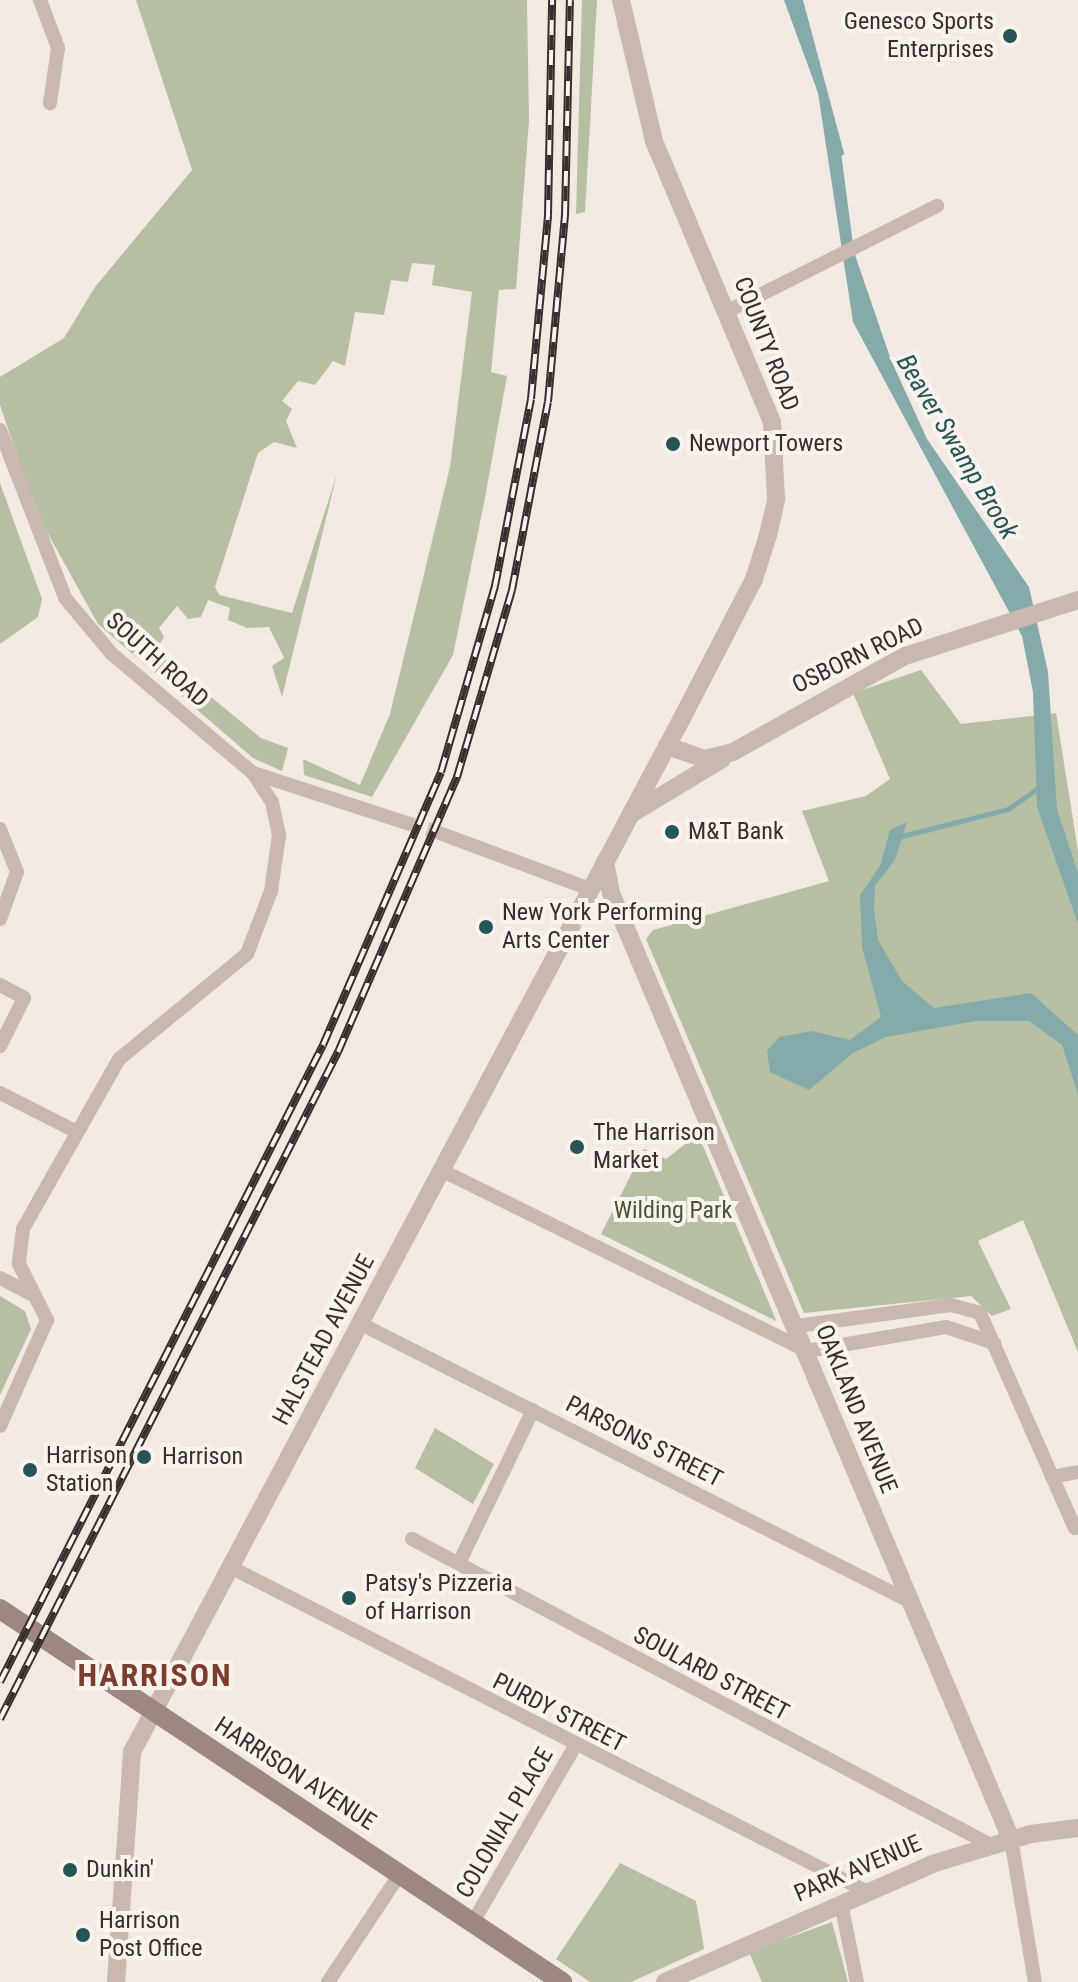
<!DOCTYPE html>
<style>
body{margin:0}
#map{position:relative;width:1078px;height:1982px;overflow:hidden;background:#f1e9e2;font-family:"Roboto Condensed",sans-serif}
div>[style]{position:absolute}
.green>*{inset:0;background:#b7bfa3}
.water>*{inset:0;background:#84abaa}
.stream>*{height:5px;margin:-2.5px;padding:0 2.5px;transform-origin:2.5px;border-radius:2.5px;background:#84abaa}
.minor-tunnel>*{height:14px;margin-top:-7px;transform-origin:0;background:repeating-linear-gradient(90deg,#ccc4be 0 14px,transparent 0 21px)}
.minor>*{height:14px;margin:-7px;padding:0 7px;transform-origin:7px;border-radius:7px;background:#c8b8ae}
.tertiary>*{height:18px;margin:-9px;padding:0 9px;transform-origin:9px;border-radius:9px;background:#c8b8ae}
.secondary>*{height:20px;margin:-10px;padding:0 10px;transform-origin:10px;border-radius:10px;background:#9c8880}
.rail>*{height:8px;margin-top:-4px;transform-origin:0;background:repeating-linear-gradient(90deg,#f9f3ee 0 15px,#382f2c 0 30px);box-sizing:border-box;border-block:2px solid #382f2c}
.dots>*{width:22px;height:22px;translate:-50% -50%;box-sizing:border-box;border:4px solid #f9f3ee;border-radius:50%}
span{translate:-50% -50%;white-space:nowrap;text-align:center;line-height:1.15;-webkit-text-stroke:8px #f9f3ee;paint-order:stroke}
.poi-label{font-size:24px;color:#382f2c}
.right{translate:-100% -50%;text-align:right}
.left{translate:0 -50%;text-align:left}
.street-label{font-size:24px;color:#382f2c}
.park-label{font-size:24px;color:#495332}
.water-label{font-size:26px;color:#265555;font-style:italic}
.district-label{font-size:32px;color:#7e3c2e;font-weight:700;letter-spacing:2px}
</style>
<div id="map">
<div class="green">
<i style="clip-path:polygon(136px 0,527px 0,529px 121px,516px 289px,499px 290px,491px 372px,507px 376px,484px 503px,453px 655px,372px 797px,304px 775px,303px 759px,360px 785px,390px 714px,450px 467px,472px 292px,432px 285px,435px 265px,412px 263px,408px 282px,391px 280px,384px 315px,355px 312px,345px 366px,333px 361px,315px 385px,298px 381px,282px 401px,292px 409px,286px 421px,297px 448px,274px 442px,258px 453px,215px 587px,219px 595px,292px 613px,337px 474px,282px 697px,272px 666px,284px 658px,269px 627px,247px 628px,228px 620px,230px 608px,208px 600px,201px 617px,188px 619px,177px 606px,159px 628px,164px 637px,155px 651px,261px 738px,288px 748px,282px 771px,253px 758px,98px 624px,36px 512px,0 405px,0 377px,64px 338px,95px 287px,192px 170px)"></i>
<i style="clip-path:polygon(582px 0,597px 0,585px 212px,576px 214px)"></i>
<i style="clip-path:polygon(0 483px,42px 599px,38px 617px,0 644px)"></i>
<i style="clip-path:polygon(921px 670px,961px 724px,1056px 713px,1078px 851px,1078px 1352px,1023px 1220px,978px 1241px,1011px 1309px,992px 1316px,971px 1296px,804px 1313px,646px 939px,653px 930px,829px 881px,802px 811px,866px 796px,890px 779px,853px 693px)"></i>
<i style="clip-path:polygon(698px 1134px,776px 1320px,776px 1321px,601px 1234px,644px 1149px,666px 1159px)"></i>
<i style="clip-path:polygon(0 1296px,25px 1311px,31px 1329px,0 1395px)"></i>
<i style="clip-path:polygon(435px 1428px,494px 1464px,473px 1504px,415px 1468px)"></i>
<i style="clip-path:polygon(620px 1863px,696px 1901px,704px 1949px,631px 1982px,590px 1982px,556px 1959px)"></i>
<i style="clip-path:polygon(832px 1922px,848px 1982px,762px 1982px,749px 1952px)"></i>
</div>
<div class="water">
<i style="clip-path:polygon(784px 0,800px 0,839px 137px,854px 252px,891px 360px,927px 439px,1029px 587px,1048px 672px,1057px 809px,1078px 873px,1078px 924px,1037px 807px,1033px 692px,1022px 636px,853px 322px,818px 93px)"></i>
<i style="clip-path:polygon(907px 822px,895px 860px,875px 886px,874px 910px,878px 940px,902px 981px,934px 1008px,1031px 993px,1078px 1035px,1078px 1094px,1062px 1045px,1029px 1021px,976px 1021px,886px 1037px,853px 1053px,809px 1090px,770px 1072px,767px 1051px,779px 1037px,812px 1031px,850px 1040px,881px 1017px,862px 947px,860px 895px,880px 866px,890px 830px)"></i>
</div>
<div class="stream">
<i style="left:800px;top:0;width:158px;rotate:75deg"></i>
<i style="left:898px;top:837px;width:114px;rotate:-14.3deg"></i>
<i style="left:1008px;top:809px;width:40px;rotate:-34.9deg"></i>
</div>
<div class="minor-tunnel">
<i style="left:407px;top:823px;width:37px;rotate:17deg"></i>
</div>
<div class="minor">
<i style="left:40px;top:0;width:51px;rotate:69.4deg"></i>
<i style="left:58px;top:48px;width:56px;rotate:98.3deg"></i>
<i style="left:730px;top:310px;width:232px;rotate:-26.7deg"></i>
<i style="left:0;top:430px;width:180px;rotate:68.8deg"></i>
<i style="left:65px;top:598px;width:73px;rotate:50deg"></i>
<i style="left:112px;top:654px;width:185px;rotate:40.2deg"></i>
<i style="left:253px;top:773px;width:35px;rotate:57deg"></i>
<i style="left:272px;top:802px;width:34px;rotate:78deg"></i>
<i style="left:279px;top:835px;width:57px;rotate:98.1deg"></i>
<i style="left:271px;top:891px;width:67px;rotate:110.9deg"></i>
<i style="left:247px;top:954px;width:166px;rotate:140.6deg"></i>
<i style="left:119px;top:1059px;width:195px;rotate:119.5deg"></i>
<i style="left:23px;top:1229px;width:35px;rotate:97deg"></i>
<i style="left:19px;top:1264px;width:63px;rotate:63.4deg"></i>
<i style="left:47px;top:1320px;width:116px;rotate:113.9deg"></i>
<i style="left:253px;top:773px;width:162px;rotate:18deg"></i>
<i style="left:0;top:829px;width:46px;rotate:68.4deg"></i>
<i style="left:17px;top:872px;width:50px;rotate:109.9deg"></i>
<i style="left:442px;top:834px;width:158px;rotate:20.4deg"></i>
<i style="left:0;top:985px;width:27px;rotate:28deg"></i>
<i style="left:24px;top:998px;width:54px;rotate:116.6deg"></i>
<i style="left:0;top:1093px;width:82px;rotate:26.9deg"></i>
<i style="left:441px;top:1170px;width:408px;rotate:26.3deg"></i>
<i style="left:807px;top:1351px;width:141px;rotate:-9.8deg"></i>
<i style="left:946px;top:1327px;width:51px;rotate:18.4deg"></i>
<i style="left:0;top:1278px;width:39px;rotate:27deg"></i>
<i style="left:361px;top:1324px;width:612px;rotate:26.82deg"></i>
<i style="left:797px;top:1326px;width:155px;rotate:-7.8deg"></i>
<i style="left:951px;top:1305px;width:30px;rotate:15deg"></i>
<i style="left:980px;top:1313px;width:235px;rotate:66.2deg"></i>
<i style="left:1052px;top:1477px;width:26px;rotate:-11deg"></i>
<i style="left:412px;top:1539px;width:655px;rotate:27.86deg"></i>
<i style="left:459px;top:1563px;width:170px;rotate:-64.2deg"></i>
<i style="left:234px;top:1569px;width:709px;rotate:27deg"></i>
<i style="left:1011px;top:1839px;width:145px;rotate:80.5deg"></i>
<i style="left:841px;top:1903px;width:81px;rotate:78.6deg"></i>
<i style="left:473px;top:1922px;width:203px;rotate:-59.9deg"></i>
<i style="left:328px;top:1982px;width:132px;rotate:-56.4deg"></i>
</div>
<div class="tertiary">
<i style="left:667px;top:746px;width:40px;rotate:18.9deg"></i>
<i style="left:705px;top:759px;width:29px;rotate:-14deg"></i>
<i style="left:733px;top:752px;width:197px;rotate:-29.2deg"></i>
<i style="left:905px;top:656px;width:182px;rotate:-17.9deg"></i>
<i style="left:631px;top:814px;width:106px;rotate:-31.1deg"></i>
<i style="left:605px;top:862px;width:32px;rotate:79deg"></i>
<i style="left:611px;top:893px;width:1027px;rotate:67.08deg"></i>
<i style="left:116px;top:1982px;width:231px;rotate:-86deg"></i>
<i style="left:132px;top:1752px;width:1169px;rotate:-61.99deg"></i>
<i style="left:681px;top:720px;width:159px;rotate:-62.6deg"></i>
<i style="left:754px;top:579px;width:46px;rotate:-72.3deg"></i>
<i style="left:768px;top:535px;width:37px;rotate:-77deg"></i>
<i style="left:776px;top:499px;width:77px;rotate:-93deg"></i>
<i style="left:772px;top:422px;width:305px;rotate:-112.8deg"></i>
<i style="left:654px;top:141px;width:145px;rotate:-103.2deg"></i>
<i style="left:665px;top:1982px;width:292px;rotate:-23.8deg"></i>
<i style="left:932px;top:1864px;width:103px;rotate:-16.9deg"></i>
<i style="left:1031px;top:1834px;width:47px;rotate:-7.3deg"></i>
</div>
<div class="secondary">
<i style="left:0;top:1609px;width:675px;rotate:33.57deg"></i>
</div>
<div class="rail">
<i style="left:0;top:1682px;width:714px;rotate:-63.11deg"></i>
<i style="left:323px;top:1045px;width:297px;rotate:-66.6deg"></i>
<i style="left:441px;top:772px;width:194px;rotate:-73.8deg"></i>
<i style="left:495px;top:586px;width:190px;rotate:-79.1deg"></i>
<i style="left:531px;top:399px;width:185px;rotate:-84.7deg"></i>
<i style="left:548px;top:215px;width:215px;rotate:-88.9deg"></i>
<i style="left:0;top:1719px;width:748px;rotate:-63.13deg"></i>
<i style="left:338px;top:1052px;width:300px;rotate:-66.6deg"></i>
<i style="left:457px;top:777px;width:195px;rotate:-73.6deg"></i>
<i style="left:512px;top:590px;width:191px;rotate:-79.2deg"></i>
<i style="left:548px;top:402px;width:187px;rotate:-84.8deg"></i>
<i style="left:565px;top:216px;width:216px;rotate:-88.7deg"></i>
</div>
<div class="dots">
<i style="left:1010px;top:36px;background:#265555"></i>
<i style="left:673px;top:444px;background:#265555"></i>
<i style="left:672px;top:832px;background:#265555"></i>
<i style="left:486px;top:927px;background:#265555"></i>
<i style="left:577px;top:1147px;background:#265555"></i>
<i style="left:144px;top:1457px;background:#265555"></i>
<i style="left:30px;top:1470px;background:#265555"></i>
<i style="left:349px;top:1598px;background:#265555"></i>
<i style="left:70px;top:1870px;background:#265555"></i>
<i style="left:83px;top:1935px;background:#265555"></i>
</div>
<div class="poi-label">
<span class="right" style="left:994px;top:36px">Genesco Sports<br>Enterprises</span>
<span class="left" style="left:689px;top:444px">Newport Towers</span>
<span class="left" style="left:688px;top:832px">M&amp;T Bank</span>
<span class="left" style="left:502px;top:927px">New York Performing<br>Arts Center</span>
<span class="left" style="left:593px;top:1147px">The Harrison<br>Market</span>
<span class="left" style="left:46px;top:1470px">Harrison<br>Station</span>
<span class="left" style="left:162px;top:1457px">Harrison</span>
<span class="left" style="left:365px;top:1598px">Patsy's Pizzeria<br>of Harrison</span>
<span class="left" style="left:86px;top:1870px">Dunkin'</span>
<span class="left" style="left:99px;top:1935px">Harrison<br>Post Office</span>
</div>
<div class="street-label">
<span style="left:766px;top:344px;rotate:69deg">COUNTY ROAD</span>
<span style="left:858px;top:656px;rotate:-26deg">OSBORN ROAD</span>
<span style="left:157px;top:660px;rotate:42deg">SOUTH ROAD</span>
<span style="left:324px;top:1340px;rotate:-62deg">HALSTEAD AVENUE</span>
<span style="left:856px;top:1409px;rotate:68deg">OAKLAND AVENUE</span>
<span style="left:644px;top:1442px;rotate:27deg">PARSONS STREET</span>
<span style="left:711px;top:1674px;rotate:28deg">SOULARD STREET</span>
<span style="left:559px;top:1713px;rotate:27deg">PURDY STREET</span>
<span style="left:295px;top:1774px;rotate:33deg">HARRISON AVENUE</span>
<span style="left:505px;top:1823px;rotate:-60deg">COLONIAL PLACE</span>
<span style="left:858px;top:1869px;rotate:-23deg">PARK AVENUE</span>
</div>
<div class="park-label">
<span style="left:673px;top:1211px">Wilding Park</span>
</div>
<div class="water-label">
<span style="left:957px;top:447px;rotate:59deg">Beaver Swamp Brook</span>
</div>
<div class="district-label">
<span style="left:155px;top:1675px">HARRISON</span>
</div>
</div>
